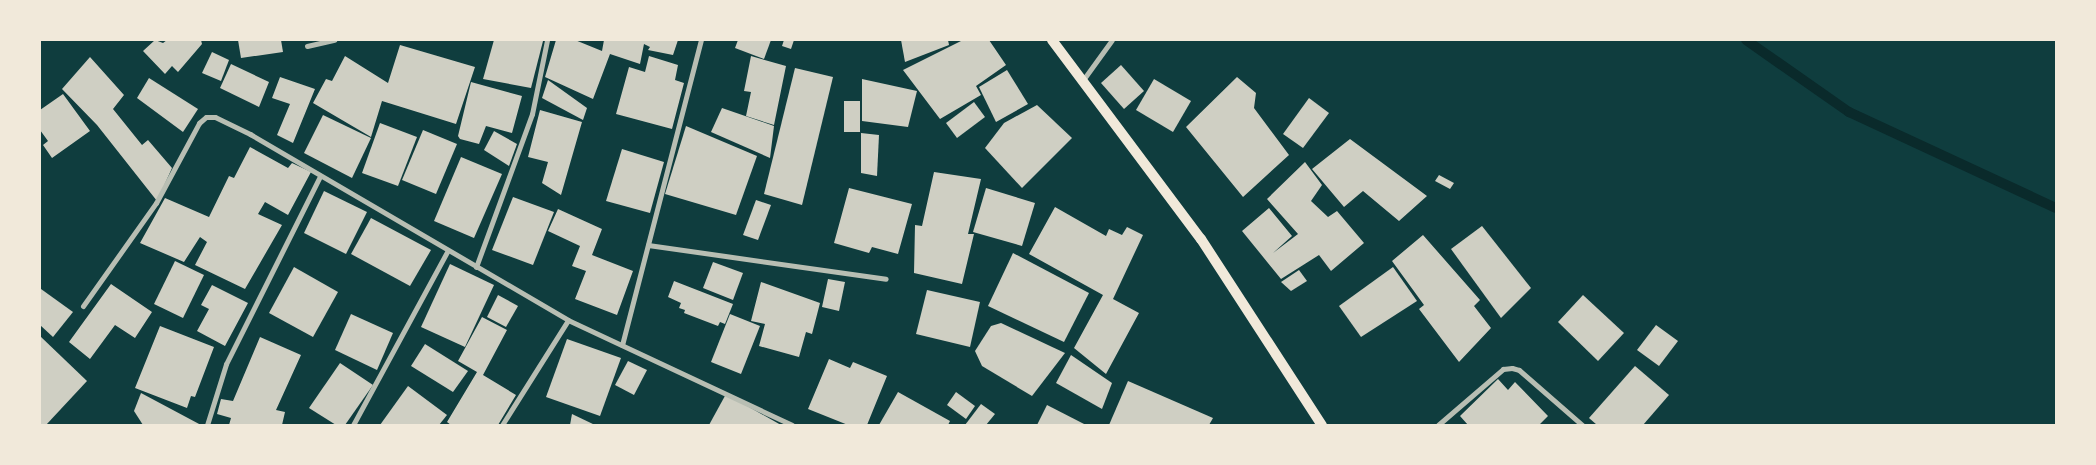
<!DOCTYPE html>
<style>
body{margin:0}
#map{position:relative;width:2096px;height:465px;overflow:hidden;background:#0f3d3e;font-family:"Open Sans",sans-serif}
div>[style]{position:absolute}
.stream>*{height:10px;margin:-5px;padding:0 5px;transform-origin:5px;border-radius:5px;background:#0a2a2b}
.building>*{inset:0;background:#cfcfc3}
.minor>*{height:5px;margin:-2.5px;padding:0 2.5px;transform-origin:2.5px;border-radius:2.5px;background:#b8beb3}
.secondary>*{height:10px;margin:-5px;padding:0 5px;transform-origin:5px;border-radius:5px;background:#f1e9da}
span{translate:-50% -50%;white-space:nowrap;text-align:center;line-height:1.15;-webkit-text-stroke:4px #f1e9da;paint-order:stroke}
.frame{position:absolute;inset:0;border:41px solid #f1e9da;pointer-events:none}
</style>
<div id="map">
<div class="stream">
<i style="left:1746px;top:40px;width:126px;rotate:35deg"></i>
<i style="left:1849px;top:112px;width:228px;rotate:24.9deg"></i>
</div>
<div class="building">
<i style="clip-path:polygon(155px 40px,163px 43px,167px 40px,201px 40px,202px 44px,178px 72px,172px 66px,165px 74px,143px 51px)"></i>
<i style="clip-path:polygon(238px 40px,281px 40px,283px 52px,241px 58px)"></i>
<i style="clip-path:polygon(494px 40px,543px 41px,531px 88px,483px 79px)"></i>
<i style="clip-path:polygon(556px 40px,575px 40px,602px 51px,604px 40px,678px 40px,673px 55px,648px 50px,650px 47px,644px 44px,640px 64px,610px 54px,593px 99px,545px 77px)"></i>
<i style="clip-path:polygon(738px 40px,771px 40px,764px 59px,735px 48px)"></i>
<i style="clip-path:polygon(784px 40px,794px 40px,791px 49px,782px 46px)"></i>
<i style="clip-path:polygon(901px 40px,948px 40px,949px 45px,905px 62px)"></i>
<i style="clip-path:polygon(963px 40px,989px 40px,1006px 65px,976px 86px,981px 95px,940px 119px,903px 70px)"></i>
<i style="clip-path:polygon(400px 45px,475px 67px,456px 124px,382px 101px,371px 137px,313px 103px,326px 79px,332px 81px,345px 56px,388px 83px)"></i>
<i style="clip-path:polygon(212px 52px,229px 60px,221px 81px,202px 73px)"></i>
<i style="clip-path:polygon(649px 56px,678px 65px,675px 80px,684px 83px,672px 129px,616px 114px,629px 67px,645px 72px)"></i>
<i style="clip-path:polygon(751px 56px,786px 66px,774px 125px,746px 116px,751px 92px,744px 91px)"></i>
<i style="clip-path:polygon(90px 57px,124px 95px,113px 109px,142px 145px,148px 140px,172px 168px,157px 201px,97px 125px,62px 89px)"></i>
<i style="clip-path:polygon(231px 64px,269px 82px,259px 107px,220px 88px)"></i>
<i style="clip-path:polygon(1121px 65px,1144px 91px,1124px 109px,1101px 83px)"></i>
<i style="clip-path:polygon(795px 68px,833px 77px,802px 205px,764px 194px)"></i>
<i style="clip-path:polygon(1007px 70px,1028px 104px,996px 122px,979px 87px)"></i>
<i style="clip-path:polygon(280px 77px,315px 89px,293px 143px,277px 135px,290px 104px,272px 98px)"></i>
<i style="clip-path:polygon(1237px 77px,1256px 93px,1254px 108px,1289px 155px,1243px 197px,1186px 127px)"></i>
<i style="clip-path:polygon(149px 78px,198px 109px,183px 132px,137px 98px)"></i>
<i style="clip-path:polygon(862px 79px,917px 91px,908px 127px,862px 121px)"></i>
<i style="clip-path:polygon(1154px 79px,1191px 101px,1173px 132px,1136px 110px)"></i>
<i style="clip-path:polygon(548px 80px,587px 108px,583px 120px,542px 98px)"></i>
<i style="clip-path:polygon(471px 82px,522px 96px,512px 133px,486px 126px,479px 144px,460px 139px,458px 136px)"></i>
<i style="clip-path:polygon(63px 94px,90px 131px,52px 158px,43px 145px,48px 141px,40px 130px,40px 110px)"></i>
<i style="clip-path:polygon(1309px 98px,1329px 113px,1303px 148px,1283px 134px)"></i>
<i style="clip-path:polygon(844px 101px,860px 101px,860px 132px,844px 132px)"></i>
<i style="clip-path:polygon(974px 102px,985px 117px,957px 138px,946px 123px)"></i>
<i style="clip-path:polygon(1037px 105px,1072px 138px,1022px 188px,985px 148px,1004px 123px)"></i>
<i style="clip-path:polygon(722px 108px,774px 126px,770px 158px,711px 132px)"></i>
<i style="clip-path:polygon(540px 110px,582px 122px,561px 195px,542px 183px,548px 162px,528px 157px)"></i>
<i style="clip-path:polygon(323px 115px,371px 138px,352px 178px,304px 153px)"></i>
<i style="clip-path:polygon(380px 123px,417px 137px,398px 186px,362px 173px)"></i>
<i style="clip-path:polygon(686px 126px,757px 156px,736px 215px,665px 194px)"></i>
<i style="clip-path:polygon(423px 130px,457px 144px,436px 194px,402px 180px)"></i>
<i style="clip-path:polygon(494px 131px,517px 144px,509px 166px,484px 150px)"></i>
<i style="clip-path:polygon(861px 133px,879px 135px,877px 176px,861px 173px)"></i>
<i style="clip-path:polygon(1350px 139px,1427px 196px,1399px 221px,1363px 191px,1344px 207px,1312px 169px)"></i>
<i style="clip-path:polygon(250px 147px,288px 168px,292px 163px,311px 172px,288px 215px,265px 202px,258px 214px,282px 225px,245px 289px,195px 265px,207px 242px,200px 237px,184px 262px,140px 243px,165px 198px,209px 217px,229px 176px,234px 178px)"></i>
<i style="clip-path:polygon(622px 149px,664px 162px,650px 213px,606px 201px)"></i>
<i style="clip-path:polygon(461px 157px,502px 174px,474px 238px,434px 221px)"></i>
<i style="clip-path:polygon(1305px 162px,1322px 185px,1311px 201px,1328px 217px,1337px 211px,1364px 243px,1331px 271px,1319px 255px,1281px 279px,1242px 231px,1269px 208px,1292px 236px,1273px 253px,1298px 234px,1267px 199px)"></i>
<i style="clip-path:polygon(934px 172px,981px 179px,968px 234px,974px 234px,962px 284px,914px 273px,915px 225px,922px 226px)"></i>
<i style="clip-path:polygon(1439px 175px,1454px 183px,1450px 189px,1435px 181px)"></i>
<i style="clip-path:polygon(849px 188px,912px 204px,898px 254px,872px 247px,869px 253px,834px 243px)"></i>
<i style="clip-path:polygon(986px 188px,1035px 203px,1022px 246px,973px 232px)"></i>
<i style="clip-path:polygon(324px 191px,367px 212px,346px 254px,304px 233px)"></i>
<i style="clip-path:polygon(513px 197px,554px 212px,533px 265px,492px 250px)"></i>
<i style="clip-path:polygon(756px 200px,771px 205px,758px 240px,743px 235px)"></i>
<i style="clip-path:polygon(1055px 207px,1106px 236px,1109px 229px,1122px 235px,1127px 227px,1143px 235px,1113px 299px,1139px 313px,1106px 374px,1074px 348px,1103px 295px,1029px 254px)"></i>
<i style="clip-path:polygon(558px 209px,602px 229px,592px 255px,633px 271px,617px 315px,575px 299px,586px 271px,572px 266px,580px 246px,548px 231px)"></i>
<i style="clip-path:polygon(371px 218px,431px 250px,410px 286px,351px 254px)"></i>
<i style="clip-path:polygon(1482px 226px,1531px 288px,1501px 318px,1451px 249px)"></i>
<i style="clip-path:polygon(1423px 235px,1480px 300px,1474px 306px,1491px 328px,1459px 362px,1419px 309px,1424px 305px,1392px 261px)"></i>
<i style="clip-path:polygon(1013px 253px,1089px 293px,1064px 342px,988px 306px)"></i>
<i style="clip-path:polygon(175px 261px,204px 275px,183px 318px,154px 304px)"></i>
<i style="clip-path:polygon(713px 262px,743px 273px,733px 300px,703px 288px)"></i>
<i style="clip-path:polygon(450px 264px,494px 285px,465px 347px,421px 327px)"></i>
<i style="clip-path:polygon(294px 267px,338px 292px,313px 337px,269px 313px)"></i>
<i style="clip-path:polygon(1393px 267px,1417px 301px,1361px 337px,1339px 306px)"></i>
<i style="clip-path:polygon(1299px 270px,1307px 281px,1291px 291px,1281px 282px)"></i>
<i style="clip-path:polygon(828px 279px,845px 282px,839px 311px,822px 307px)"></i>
<i style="clip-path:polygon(674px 281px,733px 304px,725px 324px,720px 322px,718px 326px,684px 313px,685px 310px,679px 308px,681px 303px,668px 297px)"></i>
<i style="clip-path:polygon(761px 282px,820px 303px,812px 334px,806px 332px,799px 357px,759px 346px,765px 324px,751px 321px)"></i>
<i style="clip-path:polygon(111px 284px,152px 312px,135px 338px,115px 325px,90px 359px,69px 342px)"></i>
<i style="clip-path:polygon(212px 285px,248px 303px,225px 346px,197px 331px,209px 309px,201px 305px)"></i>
<i style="clip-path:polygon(41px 289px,73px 312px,53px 337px,40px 325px)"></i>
<i style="clip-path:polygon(927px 290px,980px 302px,970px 347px,916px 334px)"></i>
<i style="clip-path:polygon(498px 295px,518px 306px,506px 327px,487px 317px)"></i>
<i style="clip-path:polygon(1583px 295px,1624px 333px,1598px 361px,1558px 322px)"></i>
<i style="clip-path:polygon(351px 314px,393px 333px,377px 370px,335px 350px)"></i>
<i style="clip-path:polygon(730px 314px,760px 326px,741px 374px,711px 362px)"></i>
<i style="clip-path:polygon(482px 317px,507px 330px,483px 375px,516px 395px,498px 425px,451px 425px,447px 422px,477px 372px,458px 361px)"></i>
<i style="clip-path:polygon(1001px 323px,1065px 353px,1032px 396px,982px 366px,975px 351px,991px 326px)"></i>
<i style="clip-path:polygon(1656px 325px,1678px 341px,1659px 366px,1637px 350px)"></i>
<i style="clip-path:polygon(160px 326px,214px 347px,195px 397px,191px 396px,187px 408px,135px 388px)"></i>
<i style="clip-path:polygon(40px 336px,87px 381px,46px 425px,40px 425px)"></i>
<i style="clip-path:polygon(260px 337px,301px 355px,276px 410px,285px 412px,282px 425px,229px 425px,231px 418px,217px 414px,221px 399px,233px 401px)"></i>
<i style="clip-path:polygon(567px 339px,621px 358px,600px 416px,546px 397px)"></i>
<i style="clip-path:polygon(425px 344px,468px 371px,453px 392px,411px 366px)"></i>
<i style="clip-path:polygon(1071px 355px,1112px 383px,1102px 409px,1056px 383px)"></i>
<i style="clip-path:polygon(829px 359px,850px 368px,853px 362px,887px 376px,867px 425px,848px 425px,808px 409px)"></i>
<i style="clip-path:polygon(628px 361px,647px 370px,634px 395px,615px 385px)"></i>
<i style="clip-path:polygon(340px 363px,373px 385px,345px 425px,336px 425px,309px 408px)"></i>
<i style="clip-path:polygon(1635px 366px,1669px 395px,1643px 425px,1597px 425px,1589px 418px)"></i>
<i style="clip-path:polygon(1498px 379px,1508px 390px,1515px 382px,1548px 416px,1539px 425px,1468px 425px,1460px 416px)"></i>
<i style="clip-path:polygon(1128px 381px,1213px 418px,1209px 425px,1109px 425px)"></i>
<i style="clip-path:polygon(408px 386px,447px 415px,439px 425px,380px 425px)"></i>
<i style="clip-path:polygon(898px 392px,950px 421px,948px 425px,879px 425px)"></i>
<i style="clip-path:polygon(956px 392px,975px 406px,966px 419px,947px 405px)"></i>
<i style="clip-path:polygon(141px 393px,201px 425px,143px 425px,134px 411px)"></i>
<i style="clip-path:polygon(726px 394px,781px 425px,709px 425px)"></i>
<i style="clip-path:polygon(981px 404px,995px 414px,986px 425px,965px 425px)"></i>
<i style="clip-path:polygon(1047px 405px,1086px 425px,1037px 425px)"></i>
<i style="clip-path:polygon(572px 414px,595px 425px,570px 425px)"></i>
</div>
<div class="minor">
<i style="left:307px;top:46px;width:28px;rotate:-13deg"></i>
<i style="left:1083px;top:80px;width:49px;rotate:-54.1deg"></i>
<i style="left:648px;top:245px;width:240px;rotate:8.1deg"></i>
<i style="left:476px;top:267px;width:163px;rotate:-69.9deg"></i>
<i style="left:532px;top:114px;width:76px;rotate:-78.5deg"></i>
<i style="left:83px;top:306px;width:126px;rotate:-54.7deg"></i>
<i style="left:156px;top:203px;width:91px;rotate:-61.7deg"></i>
<i style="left:199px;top:123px;width:9px;rotate:-41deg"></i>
<i style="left:206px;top:117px;width:9px"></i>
<i style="left:215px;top:117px;width:39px;rotate:26deg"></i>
<i style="left:250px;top:134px;width:368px;rotate:30.3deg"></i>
<i style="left:568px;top:320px;width:247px;rotate:25.1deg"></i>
<i style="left:622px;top:345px;width:315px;rotate:-75.5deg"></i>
<i style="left:207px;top:425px;width:64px;rotate:-72.7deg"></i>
<i style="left:226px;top:364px;width:210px;rotate:-63.4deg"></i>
<i style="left:353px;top:425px;width:199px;rotate:-61.5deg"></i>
<i style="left:502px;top:425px;width:124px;rotate:-57.8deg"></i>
<i style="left:1438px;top:425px;width:86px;rotate:-40.7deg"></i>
<i style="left:1503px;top:369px;width:9px;rotate:-6deg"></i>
<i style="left:1512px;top:368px;width:7px;rotate:16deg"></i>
<i style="left:1519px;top:370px;width:84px;rotate:41.1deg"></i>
</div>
<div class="secondary">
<i style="left:1052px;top:40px;width:249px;rotate:53.2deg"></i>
<i style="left:1201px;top:239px;width:222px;rotate:57deg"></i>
</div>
<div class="frame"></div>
</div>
